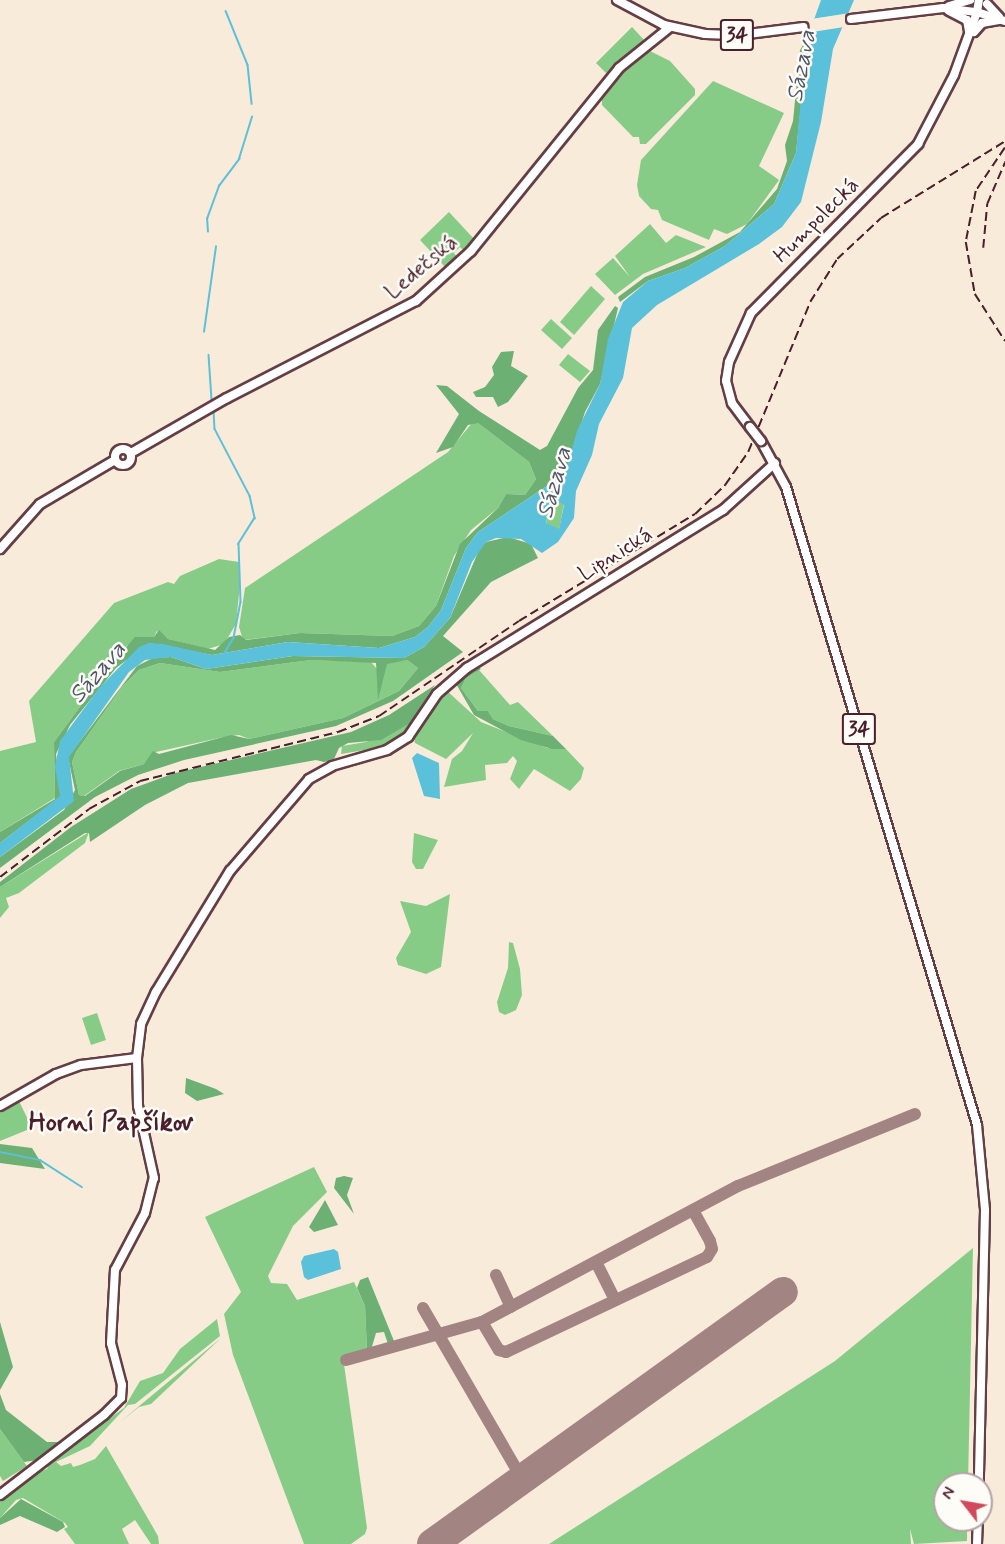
<!DOCTYPE html>
<meta charset="utf-8">
<style>
body{margin:0}
#map{position:relative;width:1005px;height:1544px;overflow:hidden;background:#f9ebda;font-family:Mynerve,sans-serif}
div>[style]{position:absolute}
.green>*{inset:0;background:#86cc87}
.forest>*{inset:0;background:#6cb074}
.water>*{inset:0;background:#5bc0d9}
.pier>*{inset:0;background:#f9ebda}
.stream>*{height:1.5px;margin:-0.75px;padding:0 0.75px;transform-origin:0.75px;border-radius:0.75px;background:#5bc0d9}
.taxiway>*{height:12px;margin:-6px;padding:0 6px;transform-origin:6px;border-radius:6px;background:#a28582}
.runway>*{height:30px;margin:-15px;padding:0 15px;transform-origin:15px;border-radius:15px;background:#a28582}
.roads{filter:drop-shadow(2px 0 #643e45) drop-shadow(-2px 0 #643e45) drop-shadow(0 2px #643e45) drop-shadow(0 -2px #643e45)}
.secondary>*{height:8px;margin:-4px;padding:0 4px;transform-origin:4px;border-radius:4px;background:#fff}
.secondary>.ring{margin:-4px;padding:0;box-sizing:content-box;background:none;border:8px solid #fff;border-radius:50%}
.primary>*{height:8px;margin:-4px;padding:0 4px;transform-origin:4px;border-radius:4px;background:#fff}
.rail>*{height:1.5px;margin-top:-0.75px;transform-origin:0;background:repeating-linear-gradient(90deg,#4a1f2b 0 9px,transparent 0 13.5px)}
.bridges{filter:drop-shadow(2px 0 #643e45) drop-shadow(-2px 0 #643e45) drop-shadow(0 2px #643e45) drop-shadow(0 -2px #643e45)}
.primary-bridge>*{height:8px;margin:-4px;padding:0 4px;transform-origin:4px;border-radius:4px;background:#fff}
span{translate:-50% -50%;white-space:nowrap;text-align:center;line-height:1.15;-webkit-text-stroke:5px #fdfcf7;paint-order:stroke}
.shield-label span{padding:2px 4px;background:#fdfcf7;border:2px solid;border-radius:4px;-webkit-text-stroke-width:0}
.shield-label{font-size:21px;color:#4a1f2b;font-weight:700}
.street-label{font-size:22px;color:#4a1f2b}
.water-label{font-size:24px;color:#505768;font-style:italic}
.quarter-label{font-size:26px;color:#4a1f2b;font-weight:700}
.north{position:absolute;left:933px;top:1472px;width:60px;height:60px;box-sizing:border-box;background:#fdfcf7;border:2px solid #b5a4a5;border-radius:50%;rotate:301deg;font-size:16px;font-weight:700;line-height:24px;text-align:center;color:#4a1f2b}
.north::after{content:'';display:block;margin:auto;width:21px;height:27px;background:#d1495b;clip-path:polygon(50% 0,100% 100%,50% 72%,0 100%)}
</style>
<div id="map">
<div class="green">
<i style="clip-path:polygon(632px 27px,647px 43px,606px 73px,596px 63px)"></i>
<i style="clip-path:polygon(650px 51px,670px 61px,695px 89px,695px 95px,646px 144px,640px 144px,639px 137px,633px 137px,602px 105px,602px 99px,624px 67px)"></i>
<i style="clip-path:polygon(713px 81px,784px 113px,759px 166px,779px 180px,747px 224px,727px 234px,714px 229px,709px 240px,662px 220px,658px 210px,651px 209px,639px 196px,637px 185px,641px 160px)"></i>
<i style="clip-path:polygon(449px 212px,475px 240px,464px 251px,460px 247px,454px 253px,457px 257px,446px 268px,420px 240px)"></i>
<i style="clip-path:polygon(650px 224px,666px 243px,676px 235px,706px 247px,643px 274px,615px 295px,595px 274px,613px 258px,630px 277px,615px 256px)"></i>
<i style="clip-path:polygon(591px 286px,605px 299px,574px 335px,560px 322px)"></i>
<i style="clip-path:polygon(551px 319px,572px 338px,562px 349px,541px 330px)"></i>
<i style="clip-path:polygon(568px 354px,590px 371px,580px 382px,559px 365px)"></i>
<i style="clip-path:polygon(472px 423px,478px 423px,529px 462px,536px 479px,525px 495px,506px 494px,498px 508px,471px 530px,454px 556px,436px 606px,419px 626px,392px 636px,300px 633px,243px 640px,239px 627px,245px 588px,448px 452px)"></i>
<i style="clip-path:polygon(557px 500px,564px 503px,559px 530px,546px 524px,548px 511px)"></i>
<i style="clip-path:polygon(219px 559px,239px 562px,240px 584px,236px 624px,224px 644px,208px 649px,168px 639px,157px 631px,154px 637px,140px 638px,127px 646px,114px 669px,93px 679px,91px 692px,54px 742px,55px 798px,0 832px,0 751px,36px 742px,29px 701px,114px 603px,168px 582px,174px 584px,180px 576px)"></i>
<i style="clip-path:polygon(311px 660px,371px 662px,378px 670px,391px 661px,407px 660px,418px 668px,399px 691px,343px 718px,249px 739px,239px 735px,219px 738px,156px 752px,144px 764px,119px 771px,84px 796px,79px 795px,72px 762px,76px 752px,122px 687px,139px 670px,160px 663px,220px 672px)"></i>
<i style="clip-path:polygon(479px 670px,510px 705px,518px 702px,553px 736px,509px 726px,493px 719px,488px 711px,478px 711px,461px 688px,466px 678px)"></i>
<i style="clip-path:polygon(446px 690px,481px 722px,547px 748px,566px 749px,584px 768px,581px 779px,570px 791px,534px 769px,519px 789px,510px 779px,517px 761px,513px 756px,507px 763px,485px 765px,486px 780px,444px 787px,452px 759px,462px 751px,473px 733px,446px 759px,415px 743px,413px 735px)"></i>
<i style="clip-path:polygon(416px 715px,403px 736px,388px 746px,341px 754px,342px 746px,366px 742px,396px 729px)"></i>
<i style="clip-path:polygon(89px 832px,85px 843px,19px 893px,6px 898px,9px 907px,0 918px,0 887px)"></i>
<i style="clip-path:polygon(414px 833px,438px 840px,423px 869px,416px 869px,412px 862px)"></i>
<i style="clip-path:polygon(450px 894px,441px 967px,426px 974px,398px 965px,396px 958px,411px 932px,400px 901px,426px 906px)"></i>
<i style="clip-path:polygon(509px 942px,513px 943px,520px 969px,522px 995px,516px 1010px,505px 1015px,499px 1012px,497px 1002px,508px 968px)"></i>
<i style="clip-path:polygon(97px 1013px,106px 1040px,91px 1045px,82px 1018px)"></i>
<i style="clip-path:polygon(19px 1101px,32px 1128px,0 1141px,0 1112px)"></i>
<i style="clip-path:polygon(314px 1167px,327px 1192px,293px 1226px,268px 1276px,271px 1283px,287px 1284px,297px 1300px,354px 1282px,365px 1306px,367px 1351px,343px 1357px,367px 1528px,365px 1534px,351px 1544px,304px 1544px,233px 1355px,224px 1314px,241px 1292px,205px 1217px)"></i>
<i style="clip-path:polygon(973px 1248px,968px 1484px,945px 1484px,945px 1520px,967px 1520px,967px 1541px,914px 1544px,910px 1529px,911px 1544px,549px 1544px,835px 1361px)"></i>
<i style="clip-path:polygon(217px 1319px,220px 1336px,135px 1404px,128px 1405px,90px 1446px,56px 1462px,61px 1466px,71px 1463px,73px 1467px,80px 1465px,95px 1459px,106px 1446px,158px 1536px,159px 1544px,151px 1544px,135px 1520px,122px 1529px,129px 1544px,75px 1544px,64px 1529px,68px 1527px,65px 1523px,23px 1498px,16px 1500px,0 1518px,0 1501px,12px 1488px,29px 1475px,47px 1469px,51px 1460px,124px 1408px,140px 1381px,163px 1373px,180px 1349px)"></i>
<i style="clip-path:polygon(221px 1338px,151px 1404px,139px 1407px,120px 1422px)"></i>
<i style="clip-path:polygon(0 1429px,27px 1466px,3px 1481px,0 1476px)"></i>
</div>
<div class="forest">
<i style="clip-path:polygon(808px 37px,796px 153px,774px 204px,725px 246px,685px 268px,648px 281px,620px 302px,618px 297px,645px 277px,694px 257px,740px 232px,777px 189px,787px 161px,785px 145px,793px 121px,800px 50px)"></i>
<i style="clip-path:polygon(615px 306px,618px 308px,600px 384px,585px 412px,565px 474px,478px 532px,466px 548px,441px 610px,428px 627px,415px 637px,379px 648px,288px 642px,212px 655px,149px 643px,116px 668px,70px 725px,56px 754px,61px 796px,0 843px,0 832px,55px 799px,54px 742px,91px 692px,94px 676px,114px 669px,118px 657px,135px 637px,154px 637px,159px 630px,168px 639px,215px 650px,229px 637px,240px 635px,246px 640px,300px 633px,392px 636px,419px 626px,436px 606px,460px 544px,498px 508px,506px 494px,525px 495px,536px 479px,529px 462px,478px 423px,468px 425px,453px 447px,436px 453px,459px 414px,436px 385px,447px 386px,479px 411px,540px 450px,547px 446px,578px 388px,593px 370px,598px 330px)"></i>
<i style="clip-path:polygon(514px 351px,511px 366px,528px 376px,508px 402px,498px 407px,493px 397px,476px 397px,473px 392px,485px 387px,494px 375px,492px 367px,501px 352px)"></i>
<i style="clip-path:polygon(evenodd,508px 537px,531px 544px,538px 558px,491px 582px,443px 636px,463px 652px,393px 701px,336px 726px,184px 760px,138px 775px,95px 797px,0 868px,0 857px,64px 810px,75px 790px,68px 757px,137px 666px,153px 658px,171px 657px,206px 669px,293px 656px,404px 658px,424px 647px,450px 618px,479px 550px,486px 542px,508px 537px,311px 660px,376px 663px,378px 700px,387px 664px,407px 660px,418px 668px,399px 691px,343px 718px,249px 739px,231px 735px,159px 754px,153px 751px,144px 764px,120px 771px,85px 796px,79px 795px,72px 762px,76px 752px,122px 687px,139px 670px,160px 663px,220px 672px,311px 660px)"></i>
<i style="clip-path:polygon(475px 665px,481px 669px,466px 678px,461px 688px,478px 711px,488px 711px,493px 719px,509px 726px,553px 736px,566px 749px,552px 749px,521px 740px,474px 715px,455px 682px)"></i>
<i style="clip-path:polygon(435px 685px,410px 723px,381px 740px,348px 743px,339px 748px,334px 759px,324px 762px,316px 760px,188px 783px,145px 805px,90px 842px,89px 833px,85px 833px,0 887px,0 882px,71px 827px,131px 789px,175px 773px,351px 732px,389px 715px)"></i>
<i style="clip-path:polygon(186px 1078px,216px 1089px,224px 1094px,197px 1101px,185px 1093px)"></i>
<i style="clip-path:polygon(0 1144px,32px 1148px,45px 1169px,0 1163px)"></i>
<i style="clip-path:polygon(344px 1176px,353px 1178px,347px 1195px,354px 1214px,334px 1188px,336px 1178px)"></i>
<i style="clip-path:polygon(325px 1200px,338px 1225px,314px 1232px,309px 1227px)"></i>
<i style="clip-path:polygon(368px 1277px,394px 1341px,388px 1344px,384px 1332px,376px 1333px,371px 1350px,367px 1351px,365px 1306px,357px 1288px,360px 1280px)"></i>
<i style="clip-path:polygon(0 1322px,13px 1367px,0 1390px)"></i>
<i style="clip-path:polygon(0 1394px,6px 1410px,47px 1442px,62px 1442px,58px 1447px,39px 1460px,24px 1462px,0 1429px)"></i>
<i style="clip-path:polygon(21px 1499px,63px 1522px,65px 1527px,57px 1532px,20px 1516px,0 1525px,0 1518px)"></i>
</div>
<div class="water">
<i style="clip-path:polygon(evenodd,821px 0,854px 0,833px 49px,821px 122px,801px 202px,782px 227px,759px 244px,657px 305px,632px 328px,623px 378px,599px 424px,592px 455px,576px 491px,574px 518px,558px 542px,542px 553px,521px 539px,496px 538px,486px 542px,472px 562px,450px 618px,424px 647px,404px 658px,293px 656px,206px 669px,171px 657px,145px 660px,129px 672px,69px 757px,74px 801px,0 857px,0 843px,60px 796px,55px 767px,60px 741px,100px 687px,139px 647px,149px 643px,163px 644px,212px 655px,288px 642px,379px 648px,415px 637px,428px 627px,441px 610px,466px 548px,478px 532px,565px 474px,577px 431px,600px 384px,608px 339px,623px 302px,648px 281px,685px 268px,725px 246px,774px 204px,796px 153px,806px 42px,821px 0,557px 500px,564px 505px,559px 529px,546px 523px,548px 512px,557px 500px)"></i>
<i style="clip-path:polygon(417px 753px,439px 763px,440px 799px,424px 796px,412px 758px)"></i>
<i style="clip-path:polygon(334px 1249px,338px 1252px,341px 1269px,308px 1280px,304px 1277px,301px 1262px,304px 1256px)"></i>
</div>
<div class="pier">
<i style="clip-path:polygon(850px 13px,844px 27px,806px 33px,811px 19px)"></i>
</div>
<div class="stream">
<i style="left:226px;top:11px;width:58px;rotate:67.8deg"></i>
<i style="left:248px;top:65px;width:39px;rotate:84deg"></i>
<i style="left:208px;top:232px;width:13px;rotate:-94deg"></i>
<i style="left:207px;top:219px;width:35px;rotate:-70deg"></i>
<i style="left:219px;top:186px;width:34px;rotate:-53deg"></i>
<i style="left:239px;top:159px;width:44px;rotate:-72.8deg"></i>
<i style="left:204px;top:332px;width:86px;rotate:-82deg"></i>
<i style="left:209px;top:355px;width:45px;rotate:86.2deg"></i>
<i style="left:214px;top:411px;width:18px;rotate:87deg"></i>
<i style="left:215px;top:429px;width:76px;rotate:62.4deg"></i>
<i style="left:250px;top:496px;width:23px;rotate:77deg"></i>
<i style="left:255px;top:518px;width:31px;rotate:122deg"></i>
<i style="left:239px;top:544px;width:58px;rotate:88deg"></i>
<i style="left:241px;top:602px;width:37px;rotate:101deg"></i>
<i style="left:234px;top:638px;width:17px;rotate:121deg"></i>
<i style="left:0;top:1152px;width:41px;rotate:11.3deg"></i>
<i style="left:40px;top:1160px;width:50px;rotate:32.7deg"></i>
</div>
<div class="taxiway">
<i style="left:596px;top:1262px;width:42px;rotate:63.4deg"></i>
<i style="left:496px;top:1275px;width:35px;rotate:65deg"></i>
<i style="left:423px;top:1308px;width:198px;rotate:59.9deg"></i>
<i style="left:482px;top:1322px;width:33px;rotate:59deg"></i>
<i style="left:499px;top:1350px;width:7px;rotate:16deg"></i>
<i style="left:506px;top:1352px;width:222px;rotate:-25.3deg"></i>
<i style="left:707px;top:1257px;width:9px;rotate:-58deg"></i>
<i style="left:712px;top:1249px;width:8px;rotate:-104deg"></i>
<i style="left:710px;top:1241px;width:35px;rotate:-119deg"></i>
<i style="left:346px;top:1360px;width:141px;rotate:-15.6deg"></i>
<i style="left:482px;top:1322px;width:290px;rotate:-28deg"></i>
<i style="left:738px;top:1186px;width:191px;rotate:-22.1deg"></i>
</div>
<div class="runway">
<i style="left:432px;top:1544px;width:432px;rotate:-35.7deg"></i>
</div>
<div class="roads">
<div class="secondary">
<i style="left:977px;top:12px;width:12px;rotate:-81deg"></i>
<i class="ring" style="left:115px;top:449px;width:8px;height:8px"></i>
<i style="left:131px;top:453px;width:111px;rotate:-29.8deg"></i>
<i style="left:227px;top:398px;width:212px;rotate:-27.2deg"></i>
<i style="left:416px;top:301px;width:74px;rotate:-42.3deg"></i>
<i style="left:471px;top:251px;width:235px;rotate:-51deg"></i>
<i style="left:619px;top:68px;width:65px;rotate:-38.8deg"></i>
<i style="left:0;top:549px;width:60px;rotate:-48.4deg"></i>
<i style="left:40px;top:504px;width:87px;rotate:-30.4deg"></i>
<i style="left:0;top:1106px;width:64px;rotate:-29.7deg"></i>
<i style="left:56px;top:1074px;width:27px;rotate:-20deg"></i>
<i style="left:81px;top:1065px;width:56px;rotate:-7.1deg"></i>
<i style="left:0;top:1495px;width:131px;rotate:-37.6deg"></i>
<i style="left:104px;top:1415px;width:24px;rotate:-45deg"></i>
<i style="left:121px;top:1398px;width:13px;rotate:-86deg"></i>
<i style="left:122px;top:1385px;width:43px;rotate:-104.7deg"></i>
<i style="left:111px;top:1343px;width:73px;rotate:-86.9deg"></i>
<i style="left:115px;top:1270px;width:64px;rotate:-62.2deg"></i>
<i style="left:145px;top:1213px;width:36px;rotate:-76deg"></i>
<i style="left:154px;top:1178px;width:74px;rotate:-102.5deg"></i>
<i style="left:138px;top:1106px;width:48px;rotate:-91.2deg"></i>
<i style="left:137px;top:1058px;width:34px;rotate:-83deg"></i>
<i style="left:141px;top:1024px;width:35px;rotate:-65deg"></i>
<i style="left:156px;top:992px;width:142px;rotate:-58.6deg"></i>
<i style="left:230px;top:871px;width:121px;rotate:-49.3deg"></i>
<i style="left:309px;top:779px;width:26px;rotate:-29deg"></i>
<i style="left:332px;top:766px;width:57px;rotate:-16.2deg"></i>
<i style="left:387px;top:750px;width:25px;rotate:-32deg"></i>
<i style="left:408px;top:737px;width:52px;rotate:-56deg"></i>
<i style="left:437px;top:694px;width:40px;rotate:-41deg"></i>
<i style="left:467px;top:668px;width:301px;rotate:-31.7deg"></i>
<i style="left:723px;top:510px;width:70px;rotate:-42.1deg"></i>
</div>
<div class="primary">
<i style="left:617px;top:0;width:53px;rotate:28deg"></i>
<i style="left:664px;top:25px;width:42px;rotate:12.4deg"></i>
<i style="left:705px;top:34px;width:35px;rotate:2deg"></i>
<i style="left:740px;top:35px;width:64px;rotate:-7.1deg"></i>
<i style="left:987px;top:4px;width:18px;rotate:47deg"></i>
<i style="left:949px;top:6px;width:22px;rotate:-16deg"></i>
<i style="left:949px;top:11px;width:20px;rotate:27deg"></i>
<i style="left:967px;top:20px;width:11px;rotate:80deg"></i>
<i style="left:851px;top:19px;width:93px;rotate:-6.8deg"></i>
<i style="left:943px;top:8px;width:34px;rotate:7deg"></i>
<i style="left:977px;top:12px;width:29px;rotate:18deg"></i>
<i style="left:974px;top:32px;width:12px;rotate:-48deg"></i>
<i style="left:982px;top:23px;width:17px;rotate:-10deg"></i>
<i style="left:750px;top:427px;width:30px;rotate:-127deg"></i>
<i style="left:732px;top:403px;width:23px;rotate:-105deg"></i>
<i style="left:726px;top:381px;width:19px;rotate:-81deg"></i>
<i style="left:729px;top:362px;width:54px;rotate:-65.8deg"></i>
<i style="left:751px;top:313px;width:238px;rotate:-45.3deg"></i>
<i style="left:918px;top:144px;width:78px;rotate:-62.4deg"></i>
<i style="left:954px;top:75px;width:67px;rotate:-69.9deg"></i>
<i style="left:761px;top:441px;width:52px;rotate:61.5deg"></i>
<i style="left:786px;top:487px;width:666px;rotate:73.33deg"></i>
<i style="left:977px;top:1125px;width:85px;rotate:84.6deg"></i>
<i style="left:985px;top:1210px;width:274px;rotate:91.3deg"></i>
<i style="left:977px;top:1544px;width:24px;rotate:-88deg"></i>
</div>
</div>
<div class="rail">
<i style="left:1005px;top:148px;width:52px;rotate:124deg"></i>
<i style="left:976px;top:191px;width:52px;rotate:101.1deg"></i>
<i style="left:966px;top:242px;width:53px;rotate:80.2deg"></i>
<i style="left:975px;top:294px;width:56px;rotate:57.4deg"></i>
<i style="left:983px;top:248px;width:44px;rotate:-84.8deg"></i>
<i style="left:987px;top:204px;width:46px;rotate:-66.8deg"></i>
<i style="left:0;top:877px;width:112px;rotate:-37.4deg"></i>
<i style="left:89px;top:809px;width:58px;rotate:-28.8deg"></i>
<i style="left:140px;top:781px;width:204px;rotate:-13.9deg"></i>
<i style="left:338px;top:732px;width:44px;rotate:-21.3deg"></i>
<i style="left:379px;top:716px;width:169px;rotate:-34.2deg"></i>
<i style="left:519px;top:621px;width:206px;rotate:-31.3deg"></i>
<i style="left:695px;top:514px;width:42px;rotate:-44deg"></i>
<i style="left:725px;top:485px;width:40px;rotate:-55.1deg"></i>
<i style="left:748px;top:452px;width:162px;rotate:-67.5deg"></i>
<i style="left:810px;top:302px;width:51px;rotate:-57.9deg"></i>
<i style="left:837px;top:259px;width:60px;rotate:-43deg"></i>
<i style="left:881px;top:218px;width:146px;rotate:-31.8deg"></i>
</div>
<div class="bridges">
<div class="primary-bridge">
<i style="left:750px;top:427px;width:18px;rotate:52deg"></i>
</div>
</div>
<div class="shield-label">
<span style="left:737px;top:35px">34</span>
<span style="left:859px;top:729px">34</span>
</div>
<div class="street-label">
<span style="left:817px;top:221px;rotate:-45deg">Humpolecká</span>
<span style="left:422px;top:268px;rotate:-40deg">Ledečská</span>
<span style="left:616px;top:555px;rotate:-32deg">Lipnická</span>
</div>
<div class="water-label">
<span style="left:802px;top:66px;rotate:-79deg">Sázava</span>
<span style="left:555px;top:483px;rotate:-74deg">Sázava</span>
<span style="left:98px;top:673px;rotate:-49deg">Sázava</span>
</div>
<div class="quarter-label">
<span style="left:111px;top:1124px">Horní Papšíkov</span>
</div>
<div class="north">N</div>
</div>
